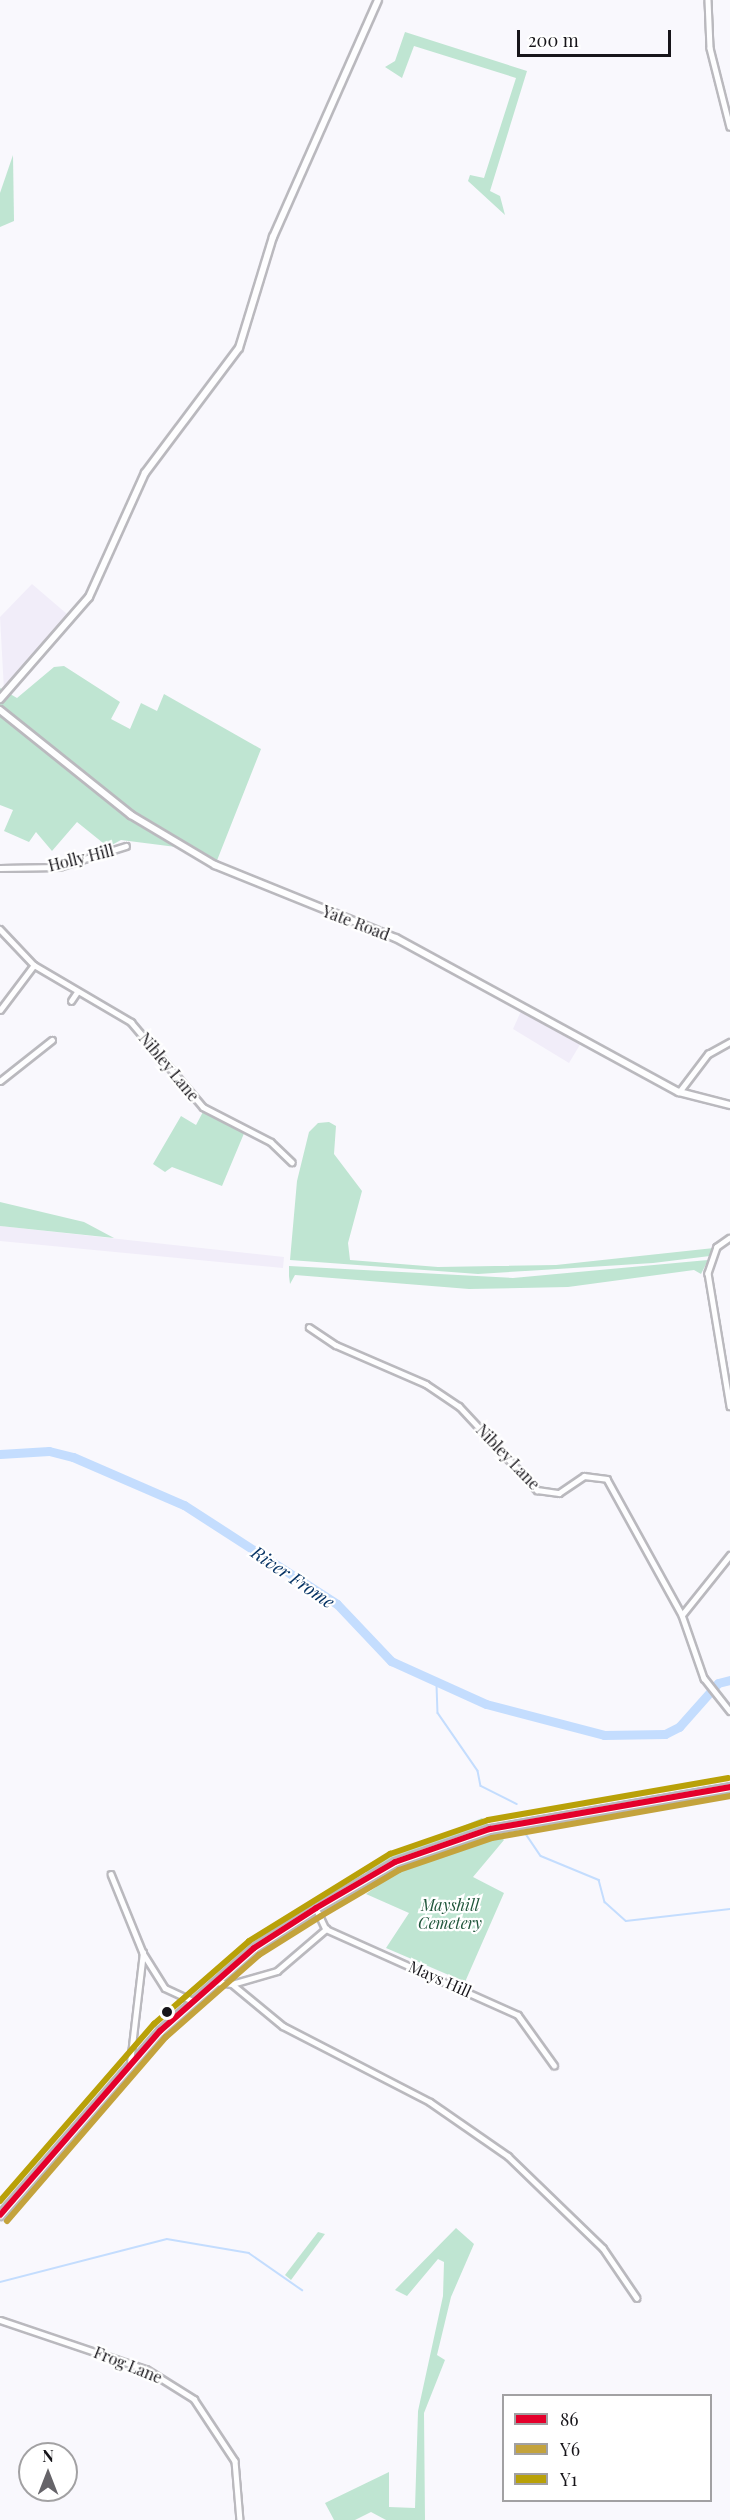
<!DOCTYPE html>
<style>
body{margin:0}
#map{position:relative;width:730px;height:2520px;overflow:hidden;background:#f9f8fd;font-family:"Playfair Display",serif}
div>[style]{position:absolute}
.built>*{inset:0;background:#f1edf9}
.green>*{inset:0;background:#bfe5d2}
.stream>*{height:1.5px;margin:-0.75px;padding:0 0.75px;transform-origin:0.75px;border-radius:0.75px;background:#c4ddfe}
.river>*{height:9px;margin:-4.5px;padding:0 4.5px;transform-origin:4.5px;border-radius:4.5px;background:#c4ddfe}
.roads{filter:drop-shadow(2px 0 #bab9be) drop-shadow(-2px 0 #bab9be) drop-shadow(0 2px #bab9be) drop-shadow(0 -2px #bab9be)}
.minor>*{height:4.5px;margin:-2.25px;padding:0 2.25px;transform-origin:2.25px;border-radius:2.25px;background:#fefeff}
.secondary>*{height:6px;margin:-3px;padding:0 3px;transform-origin:3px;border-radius:3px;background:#fefeff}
.primary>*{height:7px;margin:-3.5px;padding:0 3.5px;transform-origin:3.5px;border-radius:3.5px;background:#fefeff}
.bus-1>*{height:6px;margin:-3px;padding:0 3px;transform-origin:3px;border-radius:3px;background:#e4002b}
.bus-2>*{height:6px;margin:-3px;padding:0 3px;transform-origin:3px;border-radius:3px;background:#c4a33c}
.bus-3>*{height:6px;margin:-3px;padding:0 3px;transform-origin:3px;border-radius:3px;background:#b9a108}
.dots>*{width:16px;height:16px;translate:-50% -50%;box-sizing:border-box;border:3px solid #fff;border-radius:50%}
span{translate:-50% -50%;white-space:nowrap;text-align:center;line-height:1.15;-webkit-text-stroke:4.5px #fff;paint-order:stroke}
.street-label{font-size:16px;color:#17151a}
.park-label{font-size:16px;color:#20563b;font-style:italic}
.water-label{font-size:18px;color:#073465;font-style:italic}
.legend{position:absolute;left:502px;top:2394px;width:210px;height:108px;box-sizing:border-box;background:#fff;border:2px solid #a2a1a3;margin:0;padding:8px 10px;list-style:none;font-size:18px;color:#17151a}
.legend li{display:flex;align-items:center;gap:12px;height:30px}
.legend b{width:30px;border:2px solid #a2a1a3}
.north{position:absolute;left:18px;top:2442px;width:60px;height:60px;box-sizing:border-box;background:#fff;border:2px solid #a2a1a3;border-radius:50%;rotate:0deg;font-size:16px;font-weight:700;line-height:24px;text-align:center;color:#17151a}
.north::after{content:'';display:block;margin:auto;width:21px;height:27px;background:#666469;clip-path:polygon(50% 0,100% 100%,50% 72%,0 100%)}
.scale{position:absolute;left:517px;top:30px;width:154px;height:27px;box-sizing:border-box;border:3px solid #17151a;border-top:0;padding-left:8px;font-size:18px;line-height:21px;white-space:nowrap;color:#17151a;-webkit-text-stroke:4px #fff;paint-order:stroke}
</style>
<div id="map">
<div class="built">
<i style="clip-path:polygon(32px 584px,67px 614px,4px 690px,0 617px)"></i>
<i style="clip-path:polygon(522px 1009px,581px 1043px,569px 1063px,513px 1029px)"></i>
<i style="clip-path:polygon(0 1226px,284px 1257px,283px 1268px,0 1241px)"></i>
</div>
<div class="green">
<i style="clip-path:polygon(405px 32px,527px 71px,490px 191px,500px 196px,505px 215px,468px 181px,470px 175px,484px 178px,516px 78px,414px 46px,402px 78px,385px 67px,395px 61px)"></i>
<i style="clip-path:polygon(13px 155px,14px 221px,0 227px,0 193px)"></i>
<i style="clip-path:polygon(64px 666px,120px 702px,111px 719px,130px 729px,141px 703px,157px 711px,164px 694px,261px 749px,216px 863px,185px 842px,176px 847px,121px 840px,108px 847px,77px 822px,52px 851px,36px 832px,29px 842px,4px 831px,13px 810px,0 805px,0 688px,17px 698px,54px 667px)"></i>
<i style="clip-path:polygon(204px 1110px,245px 1131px,222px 1186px,172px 1167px,165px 1172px,153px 1164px,181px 1116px,196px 1125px)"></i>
<i style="clip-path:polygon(329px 1122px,336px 1126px,334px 1154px,362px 1191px,348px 1243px,350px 1260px,438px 1267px,556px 1265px,714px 1248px,710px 1256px,653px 1263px,478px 1274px,290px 1260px,297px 1181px,309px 1132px,318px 1123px)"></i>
<i style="clip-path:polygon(0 1202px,84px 1222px,114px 1238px,0 1226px)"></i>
<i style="clip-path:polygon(708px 1260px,701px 1274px,694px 1270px,568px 1287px,469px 1289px,295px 1275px,290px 1284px,289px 1276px,289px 1266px,513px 1278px)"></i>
<i style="clip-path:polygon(482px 1818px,504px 1840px,473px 1877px,504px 1893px,465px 1982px,386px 1948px,409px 1913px,366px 1894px,376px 1887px,364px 1868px)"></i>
<i style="clip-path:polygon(456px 2228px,474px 2244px,451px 2297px,437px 2355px,445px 2360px,424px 2413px,425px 2520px,386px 2520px,371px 2512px,355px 2520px,334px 2520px,325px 2503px,389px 2472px,389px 2507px,415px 2508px,418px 2411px,443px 2296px,444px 2262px,438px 2259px,407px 2296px,395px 2290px)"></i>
<i style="clip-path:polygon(318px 2232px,325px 2234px,291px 2280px,285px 2275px)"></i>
</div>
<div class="stream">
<i style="left:437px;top:1685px;width:28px;rotate:88deg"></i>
<i style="left:438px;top:1713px;width:70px;rotate:55.4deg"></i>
<i style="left:478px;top:1771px;width:15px;rotate:79deg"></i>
<i style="left:481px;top:1786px;width:40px;rotate:26.6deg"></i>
<i style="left:524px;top:1831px;width:30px;rotate:56deg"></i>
<i style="left:541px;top:1856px;width:63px;rotate:22.5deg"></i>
<i style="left:599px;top:1880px;width:23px;rotate:75deg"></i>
<i style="left:605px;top:1902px;width:28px;rotate:42deg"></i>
<i style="left:626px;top:1921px;width:105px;rotate:-6.6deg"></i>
<i style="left:0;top:2282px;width:172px;rotate:-14.4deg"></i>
<i style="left:167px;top:2239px;width:83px;rotate:9.7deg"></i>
<i style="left:249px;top:2253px;width:65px;rotate:34.9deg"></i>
</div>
<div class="river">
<i style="left:0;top:1454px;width:49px;rotate:-3.5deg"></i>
<i style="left:49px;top:1451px;width:25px;rotate:14deg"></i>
<i style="left:73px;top:1457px;width:121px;rotate:23.4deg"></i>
<i style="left:184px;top:1505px;width:182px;rotate:32.9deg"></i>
<i style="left:337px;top:1604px;width:79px;rotate:46.5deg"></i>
<i style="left:391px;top:1661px;width:104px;rotate:24.4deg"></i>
<i style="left:486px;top:1704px;width:122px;rotate:14.7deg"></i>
<i style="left:604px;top:1735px;width:61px;rotate:-0.9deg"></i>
<i style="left:665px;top:1734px;width:16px;rotate:-27deg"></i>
<i style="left:679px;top:1727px;width:59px;rotate:-48.4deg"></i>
<i style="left:718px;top:1683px;width:12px;rotate:-14deg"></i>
</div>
<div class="roads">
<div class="minor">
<i style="left:708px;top:0;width:48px;rotate:87.6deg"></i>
<i style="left:710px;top:48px;width:81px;rotate:75.8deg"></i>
<i style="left:0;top:868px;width:59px;rotate:-1deg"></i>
<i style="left:59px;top:867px;width:70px;rotate:-17.4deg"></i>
<i style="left:0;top:929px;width:50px;rotate:46.6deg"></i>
<i style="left:34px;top:965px;width:113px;rotate:30.4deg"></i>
<i style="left:131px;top:1022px;width:111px;rotate:49.7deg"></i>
<i style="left:203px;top:1107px;width:76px;rotate:27.2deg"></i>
<i style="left:271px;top:1142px;width:29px;rotate:44deg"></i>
<i style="left:71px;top:1001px;width:11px;rotate:-56deg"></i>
<i style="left:0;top:1010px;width:56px;rotate:-52.9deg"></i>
<i style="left:0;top:1081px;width:66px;rotate:-38.3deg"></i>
<i style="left:679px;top:1092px;width:48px;rotate:-52.7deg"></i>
<i style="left:708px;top:1054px;width:25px;rotate:-29deg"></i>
<i style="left:730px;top:1238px;width:16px;rotate:145deg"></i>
<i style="left:717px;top:1247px;width:28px;rotate:109deg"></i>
<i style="left:708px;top:1273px;width:135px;rotate:80.6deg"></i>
<i style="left:309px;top:1327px;width:32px;rotate:34deg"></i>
<i style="left:336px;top:1345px;width:98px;rotate:23.4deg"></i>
<i style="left:426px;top:1384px;width:40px;rotate:34deg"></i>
<i style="left:459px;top:1406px;width:115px;rotate:47.1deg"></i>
<i style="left:537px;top:1490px;width:22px;rotate:8deg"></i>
<i style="left:559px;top:1493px;width:30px;rotate:-34deg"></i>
<i style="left:584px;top:1476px;width:23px;rotate:7deg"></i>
<i style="left:607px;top:1479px;width:155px;rotate:61.1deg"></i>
<i style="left:682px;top:1615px;width:67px;rotate:70.8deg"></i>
<i style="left:704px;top:1678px;width:42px;rotate:51.8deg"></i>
<i style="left:682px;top:1615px;width:77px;rotate:-51.3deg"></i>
<i style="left:111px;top:1874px;width:85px;rotate:67.9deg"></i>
<i style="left:143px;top:1953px;width:41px;rotate:57.8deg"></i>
<i style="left:165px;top:1988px;width:31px;rotate:25deg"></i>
<i style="left:316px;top:1908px;width:23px;rotate:65deg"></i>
<i style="left:326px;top:1929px;width:210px;rotate:24.1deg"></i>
<i style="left:518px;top:2015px;width:62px;rotate:54.2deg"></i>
<i style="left:216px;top:1982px;width:16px;rotate:7deg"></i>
<i style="left:232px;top:1984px;width:47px;rotate:-16.1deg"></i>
<i style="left:277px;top:1971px;width:65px;rotate:-40.6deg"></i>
<i style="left:232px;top:1984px;width:66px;rotate:39.5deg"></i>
<i style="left:283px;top:2026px;width:165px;rotate:27.3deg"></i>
<i style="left:430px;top:2102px;width:95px;rotate:34.7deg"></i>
<i style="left:508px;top:2156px;width:132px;rotate:44.1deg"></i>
<i style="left:603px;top:2248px;width:60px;rotate:55.8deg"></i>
<i style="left:130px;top:2063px;width:111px;rotate:-83.3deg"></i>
<i style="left:0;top:2320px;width:154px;rotate:18.6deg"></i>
<i style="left:146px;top:2369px;width:57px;rotate:32deg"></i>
<i style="left:194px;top:2399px;width:74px;rotate:56.5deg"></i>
<i style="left:235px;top:2461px;width:59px;rotate:85.2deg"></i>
</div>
<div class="secondary">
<i style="left:0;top:699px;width:135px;rotate:-48.9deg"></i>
<i style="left:89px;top:597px;width:136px;rotate:-65.7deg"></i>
<i style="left:145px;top:473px;width:156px;rotate:-53.1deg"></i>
<i style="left:239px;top:348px;width:116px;rotate:-73deg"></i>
<i style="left:273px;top:237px;width:259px;rotate:-66.1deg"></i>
<i style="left:0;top:710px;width:168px;rotate:38.7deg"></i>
<i style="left:131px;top:815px;width:98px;rotate:30.8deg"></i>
<i style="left:215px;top:865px;width:195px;rotate:22deg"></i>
<i style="left:396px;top:938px;width:322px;rotate:28.6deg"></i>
<i style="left:679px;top:1092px;width:53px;rotate:14.3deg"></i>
</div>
<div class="primary">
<i style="left:0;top:2215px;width:244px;rotate:-49deg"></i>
<i style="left:160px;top:2031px;width:125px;rotate:-41.4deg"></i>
<i style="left:254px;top:1948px;width:74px;rotate:-32.8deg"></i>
<i style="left:316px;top:1908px;width:91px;rotate:-30.2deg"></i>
<i style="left:395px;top:1862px;width:101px;rotate:-19.2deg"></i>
<i style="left:490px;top:1829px;width:244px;rotate:-9.9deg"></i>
</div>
</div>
<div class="bus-1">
<i style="left:0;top:2215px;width:244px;rotate:-49deg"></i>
<i style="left:160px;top:2031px;width:125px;rotate:-41.4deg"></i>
<i style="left:254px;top:1948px;width:74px;rotate:-32.8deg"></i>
<i style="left:316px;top:1908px;width:91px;rotate:-30.2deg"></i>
<i style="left:395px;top:1862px;width:101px;rotate:-19.2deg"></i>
<i style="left:490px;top:1829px;width:244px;rotate:-9.9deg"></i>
</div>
<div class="bus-2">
<i style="left:7px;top:2221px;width:243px;rotate:-49.2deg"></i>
<i style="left:166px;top:2037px;width:124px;rotate:-41.4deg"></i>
<i style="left:259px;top:1955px;width:73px;rotate:-32.2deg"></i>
<i style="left:321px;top:1916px;width:91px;rotate:-30.5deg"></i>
<i style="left:399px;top:1870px;width:98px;rotate:-19deg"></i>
<i style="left:492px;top:1838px;width:242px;rotate:-10deg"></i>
</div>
<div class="bus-3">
<i style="left:0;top:2201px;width:235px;rotate:-49deg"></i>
<i style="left:154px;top:2024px;width:126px;rotate:-41.1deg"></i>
<i style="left:249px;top:1941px;width:166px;rotate:-31.7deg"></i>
<i style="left:390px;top:1854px;width:104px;rotate:-19.1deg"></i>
<i style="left:488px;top:1820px;width:244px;rotate:-9.9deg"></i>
</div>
<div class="dots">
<i style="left:167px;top:2012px;background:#17151a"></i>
</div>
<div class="street-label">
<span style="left:81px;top:858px;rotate:-14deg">Holly Hill</span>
<span style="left:356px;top:923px;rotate:21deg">Yate Road</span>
<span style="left:169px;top:1067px;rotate:50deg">Nibley Lane</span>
<span style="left:508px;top:1457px;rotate:46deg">Nibley Lane</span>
<span style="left:440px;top:1979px;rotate:24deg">Mays Hill</span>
<span style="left:128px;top:2365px;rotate:22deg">Frog Lane</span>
</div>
<div class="park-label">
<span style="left:450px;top:1914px">Mayshill<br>Cemetery</span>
</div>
<div class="water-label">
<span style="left:293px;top:1577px;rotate:34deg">River Frome</span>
</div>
<ul class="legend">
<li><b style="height:8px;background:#e4002b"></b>86</li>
<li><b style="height:8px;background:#c4a33c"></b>Y6</li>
<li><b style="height:8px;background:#b9a108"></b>Y1</li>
</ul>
<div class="north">N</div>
<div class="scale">200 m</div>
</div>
